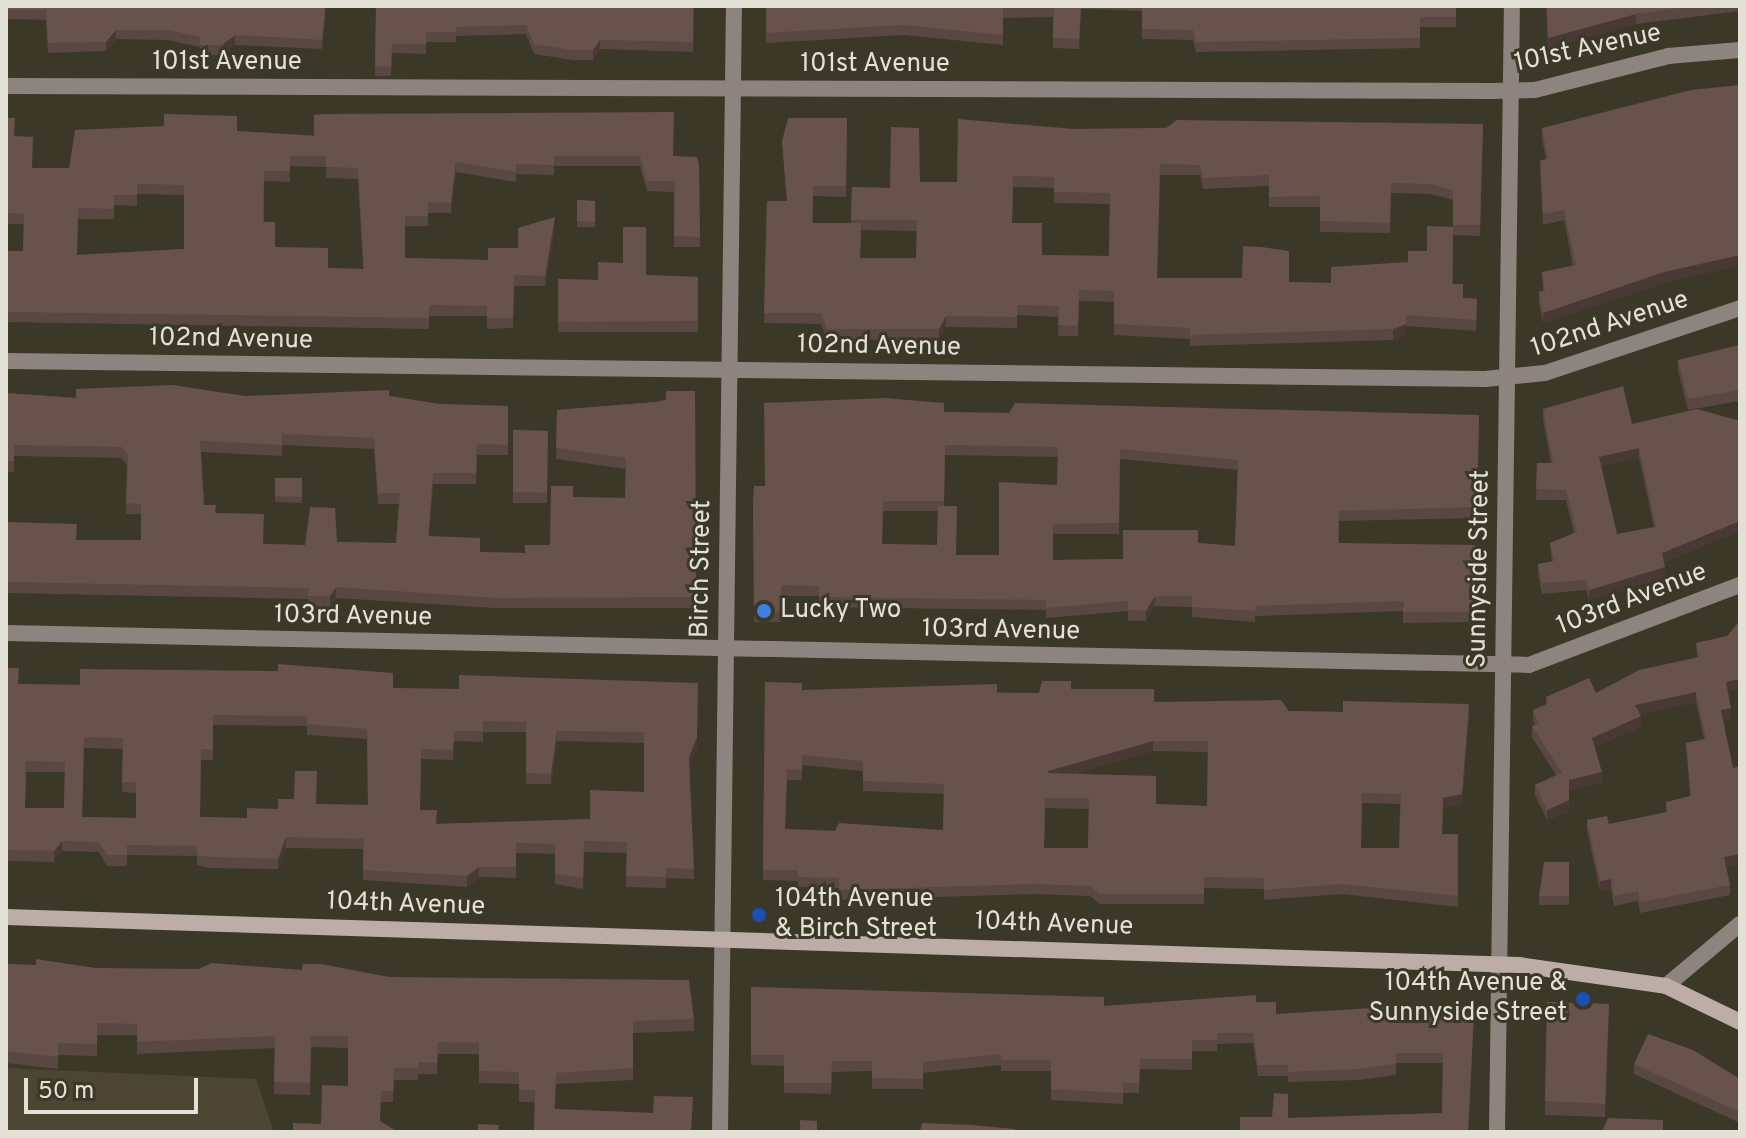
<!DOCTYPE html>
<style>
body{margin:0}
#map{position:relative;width:1746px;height:1138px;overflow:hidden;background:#3c3827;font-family:Overpass,sans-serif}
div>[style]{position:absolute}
.industrial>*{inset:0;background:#4c4534}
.street>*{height:16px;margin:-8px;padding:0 8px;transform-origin:8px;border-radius:8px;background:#8d837f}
.secondary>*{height:16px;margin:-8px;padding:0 8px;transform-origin:8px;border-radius:8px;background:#bcada7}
.wall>*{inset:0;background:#594741}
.shaded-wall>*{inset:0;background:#483935}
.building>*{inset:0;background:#67524c}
.dots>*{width:22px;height:22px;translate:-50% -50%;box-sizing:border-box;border:4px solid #3c3827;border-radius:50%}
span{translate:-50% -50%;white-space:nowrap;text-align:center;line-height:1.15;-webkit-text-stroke:6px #3c3827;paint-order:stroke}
.street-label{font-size:26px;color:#e3e0d5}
.poi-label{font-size:26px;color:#e3e0d5}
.left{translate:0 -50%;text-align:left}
.right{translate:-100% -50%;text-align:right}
.frame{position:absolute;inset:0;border:8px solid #e3e0d5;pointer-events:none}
.scale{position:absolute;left:24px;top:1078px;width:174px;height:36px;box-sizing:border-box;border:4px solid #e3e0d5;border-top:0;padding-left:10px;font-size:24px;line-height:28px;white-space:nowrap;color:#e3e0d5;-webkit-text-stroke:6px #3c3827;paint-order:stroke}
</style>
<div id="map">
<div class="industrial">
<i style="clip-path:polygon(6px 1068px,256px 1079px,274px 1132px,6px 1132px)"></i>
</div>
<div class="street">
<i style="left:6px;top:86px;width:1486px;rotate:0.19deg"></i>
<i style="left:1492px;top:91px;width:43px;rotate:-1.3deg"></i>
<i style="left:1535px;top:90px;width:137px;rotate:-14.3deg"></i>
<i style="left:1668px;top:56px;width:72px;rotate:-4.8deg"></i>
<i style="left:6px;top:361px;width:1479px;rotate:0.7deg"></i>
<i style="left:1485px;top:379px;width:60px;rotate:-5.7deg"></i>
<i style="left:1545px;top:373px;width:206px;rotate:-18.4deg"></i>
<i style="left:6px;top:633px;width:1523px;rotate:1.2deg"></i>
<i style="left:1529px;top:665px;width:226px;rotate:-20.8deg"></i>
<i style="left:1666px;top:986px;width:97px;rotate:-40deg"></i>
<i style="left:720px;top:1132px;width:1126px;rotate:-89.29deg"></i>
<i style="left:1497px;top:1132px;width:1126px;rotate:-89.24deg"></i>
</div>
<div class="secondary">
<i style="left:6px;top:917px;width:1514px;rotate:1.82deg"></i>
<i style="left:1519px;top:965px;width:148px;rotate:8.1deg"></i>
<i style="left:1666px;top:986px;width:82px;rotate:25.9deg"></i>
</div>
<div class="wall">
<i style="clip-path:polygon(6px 6px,326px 6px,322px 49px,235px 45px,222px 55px,200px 55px,200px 47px,168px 40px,116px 39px,106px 51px,48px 53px,46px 20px,6px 19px)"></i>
<i style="clip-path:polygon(376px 6px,694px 6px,693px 52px,600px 49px,593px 60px,573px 60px,534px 54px,526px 34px,456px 36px,456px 42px,426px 42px,426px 54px,392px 53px,391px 76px,375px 76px)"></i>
<i style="clip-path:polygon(766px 6px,1477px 6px,1477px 7px,1456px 8px,1456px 27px,1420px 27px,1420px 48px,1196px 52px,1193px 40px,1142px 39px,1142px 11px,1118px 10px,1081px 9px,1079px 49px,1053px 48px,1053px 17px,1003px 18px,1003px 45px,904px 35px,766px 43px)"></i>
<i style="clip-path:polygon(1546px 6px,1740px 6px,1740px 11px,1636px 24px,1548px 48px)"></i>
<i style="clip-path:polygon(1740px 85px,1740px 265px,1664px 283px,1543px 323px,1539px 303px,1539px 292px,1543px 291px,1542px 272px,1573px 266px,1564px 220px,1543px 225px,1540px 171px,1546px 159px,1542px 139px,1542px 128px)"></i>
<i style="clip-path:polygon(evenodd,6px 118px,14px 136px,32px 168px,69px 168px,237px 131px,673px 156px,699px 165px,700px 247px,674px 247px,674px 192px,647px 191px,640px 166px,554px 166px,554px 175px,516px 174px,516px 182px,456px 172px,451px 213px,428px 213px,428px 226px,405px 226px,405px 258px,488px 260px,518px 248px,555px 228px,545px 286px,514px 286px,513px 328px,487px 329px,487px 316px,429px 316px,429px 329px,6px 322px,6px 251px,23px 251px,24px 224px,6px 224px,6px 118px,290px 166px,326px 167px,326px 178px,358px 179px,363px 269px,328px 268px,275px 247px,264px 222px,264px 181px,290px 182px,290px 166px,6px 118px,137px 194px,184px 195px,184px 249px,77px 255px,78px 219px,114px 219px,114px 205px,137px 206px,137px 194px)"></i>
<i style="clip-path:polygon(evenodd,847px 118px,846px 197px,813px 196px,813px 223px,851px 223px,852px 187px,890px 188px,920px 182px,957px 182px,1074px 129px,1483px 124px,1480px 236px,1453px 235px,1453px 284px,1463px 298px,1477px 299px,1476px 331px,1406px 326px,1406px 335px,1393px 340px,1190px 346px,1190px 339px,1114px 335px,1114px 302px,1079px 301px,1078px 336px,1058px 336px,1059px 317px,1017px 315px,1017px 328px,946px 327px,939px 339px,827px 340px,821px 324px,764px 323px,767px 201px,787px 201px,782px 141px,847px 118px,1160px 175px,1200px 175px,1203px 189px,1269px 186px,1269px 207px,1320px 207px,1320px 232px,1390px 233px,1391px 193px,1430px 194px,1453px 200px,1453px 227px,1427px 251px,1408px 262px,1331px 283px,1157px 278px,1160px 175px,847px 118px,1013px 187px,1054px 188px,1054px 203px,1110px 204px,1109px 256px,1042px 255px,1012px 223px,1013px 187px,847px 118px,861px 230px,917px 231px,916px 258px,860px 258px,861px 230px)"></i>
<i style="clip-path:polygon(577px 200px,595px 201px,595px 227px,577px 227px)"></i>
<i style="clip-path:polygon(646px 275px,698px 277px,698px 332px,558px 332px,558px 279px,598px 280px)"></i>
<i style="clip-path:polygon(1740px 345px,1740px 401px,1688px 410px,1678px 371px,1678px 360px)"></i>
<i style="clip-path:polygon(evenodd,695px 391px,696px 608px,495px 608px,336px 598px,330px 607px,308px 607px,308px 599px,6px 593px,6px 522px,77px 540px,141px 540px,141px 514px,126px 514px,127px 466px,122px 458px,14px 456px,14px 472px,6px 472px,6px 393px,76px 398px,389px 396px,439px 404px,508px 406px,508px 455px,477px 455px,476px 484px,433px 484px,429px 536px,480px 552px,525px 553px,550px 545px,573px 497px,625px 498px,626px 469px,556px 459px,557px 410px,656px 402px,695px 391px,282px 445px,374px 449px,378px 504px,399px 504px,396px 543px,337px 542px,305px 545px,263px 544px,204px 505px,201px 452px,282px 456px,282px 445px)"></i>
<i style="clip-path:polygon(evenodd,1543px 409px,1632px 424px,1740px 421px,1740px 531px,1664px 562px,1665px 577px,1589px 600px,1586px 590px,1542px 594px,1538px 574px,1538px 564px,1552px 562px,1550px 543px,1574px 533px,1566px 500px,1536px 500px,1537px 463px,1551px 463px,1543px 420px,1543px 409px,1639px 458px,1654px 527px,1617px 534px,1601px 466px,1639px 458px)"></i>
<i style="clip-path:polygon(evenodd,944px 412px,1009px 413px,1479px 415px,1477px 518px,1339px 521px,1339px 543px,1475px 556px,1472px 622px,1403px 623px,1403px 611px,1255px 616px,1255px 622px,1192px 617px,1192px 607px,1155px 606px,1146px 621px,1128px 621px,1128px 611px,1046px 618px,1046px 610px,819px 607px,819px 596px,781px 596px,781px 622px,754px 622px,753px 501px,765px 486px,944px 412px,945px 455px,1058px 457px,1057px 485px,999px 555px,956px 555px,944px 506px,945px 455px,944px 412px,1120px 459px,1238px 470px,1235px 546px,1198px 543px,1123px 559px,1053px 560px,1053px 534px,1119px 534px,1120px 459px,944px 412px,883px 511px,938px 511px,937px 545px,882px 544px,883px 511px)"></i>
<i style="clip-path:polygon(513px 430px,548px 431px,547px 503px,513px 503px)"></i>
<i style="clip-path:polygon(275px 478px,302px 478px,302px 503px,275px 502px)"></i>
<i style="clip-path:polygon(1696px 643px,1728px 692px,1731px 718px,1723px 720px,1740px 864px,1726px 867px,1730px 885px,1730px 895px,1640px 913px,1638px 901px,1614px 906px,1611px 889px,1600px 891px,1587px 830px,1587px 820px,1609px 824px,1666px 812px,1666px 802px,1690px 796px,1686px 743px,1704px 739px,1696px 702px,1640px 714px,1641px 727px,1594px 747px,1602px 783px,1569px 790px,1569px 811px,1547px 820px,1535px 795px,1535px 785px,1556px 775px,1532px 737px,1532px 726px,1535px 725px,1533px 721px,1533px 710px,1546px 705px,1546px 697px,1596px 693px,1697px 657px)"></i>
<i style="clip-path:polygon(evenodd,6px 668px,19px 684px,459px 689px,459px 675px,697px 748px,689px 766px,694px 879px,666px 878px,666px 888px,626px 887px,627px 853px,584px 852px,583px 889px,555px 884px,555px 854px,516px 853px,516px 878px,479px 877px,467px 887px,363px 880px,363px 849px,286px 848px,278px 869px,208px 868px,197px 865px,197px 856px,127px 855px,127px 866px,107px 866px,99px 852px,62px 851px,54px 862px,6px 861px,6px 668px,213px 725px,307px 726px,307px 735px,367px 739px,368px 805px,316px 804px,294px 799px,278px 809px,247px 818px,200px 817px,201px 760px,213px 760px,213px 725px,6px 668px,483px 732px,526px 732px,526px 784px,551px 784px,557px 741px,644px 743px,644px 792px,590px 819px,437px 824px,420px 810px,421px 759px,453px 760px,454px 741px,483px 742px,483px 732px,6px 668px,84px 748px,123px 749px,122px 792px,136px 793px,136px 818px,82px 817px,84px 748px,6px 668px,26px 772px,65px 772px,64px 808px,25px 808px,26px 772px)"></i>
<i style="clip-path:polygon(evenodd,765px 682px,802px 690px,1039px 693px,1071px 689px,1154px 702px,1289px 711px,1469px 714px,1462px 804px,1443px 808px,1442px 834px,1458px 834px,1458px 907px,1342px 894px,1264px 900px,1264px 889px,1204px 888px,1204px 904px,1100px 904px,1090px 896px,1036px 894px,839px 900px,839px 888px,798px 887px,798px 881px,763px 880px,765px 682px,1153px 751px,1208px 752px,1207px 806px,1156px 804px,1076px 773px,1153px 751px,765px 682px,802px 765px,863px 771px,863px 791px,944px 794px,943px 830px,835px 831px,785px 829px,787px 780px,802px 780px,802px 765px,765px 682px,1362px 803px,1400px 804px,1399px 848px,1361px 848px,1362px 803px,765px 682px,1045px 808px,1089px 809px,1088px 848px,1044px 848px,1045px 808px)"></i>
<i style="clip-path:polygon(1569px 862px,1569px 905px,1539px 905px,1539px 896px)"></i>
<i style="clip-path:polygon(6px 964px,95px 968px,389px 977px,694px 1019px,694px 1031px,633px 1033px,633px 1080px,556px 1084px,555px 1109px,653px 1113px,693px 1109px,534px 1132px,535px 1102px,519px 1102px,519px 1084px,479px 1083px,479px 1054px,438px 1054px,437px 1074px,418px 1074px,418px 1080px,394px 1080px,393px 1102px,381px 1102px,321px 1124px,348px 1086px,348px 1048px,311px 1047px,310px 1095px,274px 1094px,275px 1048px,137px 1054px,137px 1035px,97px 1035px,97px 1056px,58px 1055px,58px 1069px,6px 1063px)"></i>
<i style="clip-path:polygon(751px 987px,1104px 1006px,1256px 1002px,1276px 1014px,1474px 1013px,1468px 1132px,1288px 1118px,1442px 1113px,1443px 1063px,1396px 1063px,1396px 1075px,1359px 1080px,1288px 1082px,1288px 1076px,1258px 1076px,1253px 1043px,1217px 1044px,1217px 1051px,1192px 1051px,1192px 1070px,1140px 1069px,1139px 1093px,1123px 1093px,1123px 1104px,1051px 1100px,1051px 1071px,1001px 1071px,1001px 1065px,923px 1073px,923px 1089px,872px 1089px,872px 1071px,832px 1072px,831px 1094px,784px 1093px,784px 1066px,751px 1065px)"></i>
<i style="clip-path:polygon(1547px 1002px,1609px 1004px,1605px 1117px,1545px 1115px)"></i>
<i style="clip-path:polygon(1634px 1064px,1740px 1079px,1740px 1123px,1634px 1074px)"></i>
</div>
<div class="shaded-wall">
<i style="clip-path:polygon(1636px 14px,1636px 24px,1548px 48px,1548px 38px)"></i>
<i style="clip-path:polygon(116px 30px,116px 39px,106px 51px,106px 42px)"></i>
<i style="clip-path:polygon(235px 35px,235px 45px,222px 55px,222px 45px)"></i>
<i style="clip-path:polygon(600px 40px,600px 49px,593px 60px,593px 50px)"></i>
<i style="clip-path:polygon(456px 162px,456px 172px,451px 213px,451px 203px)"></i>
<i style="clip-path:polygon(555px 217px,555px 228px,545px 286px,545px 276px)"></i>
<i style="clip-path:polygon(1740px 255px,1740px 265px,1664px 283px,1543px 323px,1543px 313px,1664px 272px)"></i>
<i style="clip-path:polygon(946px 316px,946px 327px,939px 339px,939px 329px)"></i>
<i style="clip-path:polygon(1406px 324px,1406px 335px,1393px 340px,1393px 329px)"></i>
<i style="clip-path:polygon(1639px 448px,1639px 458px,1599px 467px,1599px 457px)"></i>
<i style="clip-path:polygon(1740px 521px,1740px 531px,1662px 563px,1662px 553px)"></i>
<i style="clip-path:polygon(1665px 567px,1665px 577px,1589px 600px,1589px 590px)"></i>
<i style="clip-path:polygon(336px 587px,336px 598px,330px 607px,330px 596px)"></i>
<i style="clip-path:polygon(1155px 596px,1155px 606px,1146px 621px,1146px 611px)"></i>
<i style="clip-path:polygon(1740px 679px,1740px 689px,1726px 692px,1726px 682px)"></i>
<i style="clip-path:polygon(1696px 692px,1696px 702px,1635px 715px,1635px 705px)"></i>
<i style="clip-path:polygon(698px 693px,697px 748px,689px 767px,689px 757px)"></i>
<i style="clip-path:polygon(1469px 704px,1462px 804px,1443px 808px,1443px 798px)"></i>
<i style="clip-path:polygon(1731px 708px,1731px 718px,1721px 721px,1721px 710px)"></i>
<i style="clip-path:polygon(1641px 716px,1641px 727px,1592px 748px,1592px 738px)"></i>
<i style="clip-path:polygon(557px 731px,557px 741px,551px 784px,551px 774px)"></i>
<i style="clip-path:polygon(1153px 741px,1153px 751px,1048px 781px,1048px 771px)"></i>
<i style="clip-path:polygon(1602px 772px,1602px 783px,1569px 790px,1569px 780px)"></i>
<i style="clip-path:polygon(1569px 800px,1569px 811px,1547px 820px,1547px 810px)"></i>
<i style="clip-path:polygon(286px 837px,286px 848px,278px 869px,278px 859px)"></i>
<i style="clip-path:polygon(62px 841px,62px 851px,54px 862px,54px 851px)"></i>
<i style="clip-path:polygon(1740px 854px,1740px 864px,1724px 867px,1724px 857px)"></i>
<i style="clip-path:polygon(479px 867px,479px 877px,467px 887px,467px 876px)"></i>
<i style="clip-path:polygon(1611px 879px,1611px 889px,1600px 891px,1600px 881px)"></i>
</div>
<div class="building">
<i style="clip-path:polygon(6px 6px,325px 6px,322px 40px,235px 35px,222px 45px,200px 45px,200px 37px,168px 30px,116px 30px,106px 42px,48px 43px,46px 10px,6px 10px)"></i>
<i style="clip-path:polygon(376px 6px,693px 6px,693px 42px,600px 40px,593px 50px,573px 50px,534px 44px,526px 25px,456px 27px,456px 32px,426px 32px,426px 44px,392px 44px,391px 67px,375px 66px)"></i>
<i style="clip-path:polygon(766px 6px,1081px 6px,1079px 39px,1053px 38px,1054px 7px,1003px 8px,1003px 35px,904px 25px,766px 33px)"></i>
<i style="clip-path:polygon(1142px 6px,1456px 6px,1456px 17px,1420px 17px,1420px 38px,1196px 42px,1193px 30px,1142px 29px)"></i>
<i style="clip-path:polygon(1547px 6px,1694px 6px,1636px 14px,1548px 38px)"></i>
<i style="clip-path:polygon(1740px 85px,1740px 255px,1664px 272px,1543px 313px,1539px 292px,1545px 291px,1542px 272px,1576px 265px,1564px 210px,1543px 214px,1540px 160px,1548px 159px,1542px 128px,1691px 90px)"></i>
<i style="clip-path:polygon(evenodd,674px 112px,673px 156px,697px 157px,699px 165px,700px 237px,674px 236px,675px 181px,647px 181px,640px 156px,554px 156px,554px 165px,516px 164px,516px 172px,456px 162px,451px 203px,428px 202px,428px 216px,405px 216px,405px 258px,488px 260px,488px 248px,518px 248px,518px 228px,555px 217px,545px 276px,514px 275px,513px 318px,487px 318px,487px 306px,429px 305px,429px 318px,6px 312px,6px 251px,23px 251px,24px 214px,6px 213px,6px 118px,15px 118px,14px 136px,33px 137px,32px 168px,69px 168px,75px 130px,164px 126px,164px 114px,237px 116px,237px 131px,314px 136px,314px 115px,323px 114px,674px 112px,290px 156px,326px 156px,326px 167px,358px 168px,364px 269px,328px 268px,328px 248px,275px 247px,275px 222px,263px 222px,264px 171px,290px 171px,290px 156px,674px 112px,137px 184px,184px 185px,184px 249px,77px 255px,78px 208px,114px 209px,114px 195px,137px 195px,137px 184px)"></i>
<i style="clip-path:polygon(evenodd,788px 118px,847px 118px,846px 186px,813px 186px,812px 223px,861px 223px,860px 258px,916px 258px,917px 220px,851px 220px,852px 187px,890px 188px,891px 127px,919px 128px,920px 182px,957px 182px,958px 119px,1074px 129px,1166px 128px,1177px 120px,1483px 124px,1480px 225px,1453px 225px,1453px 190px,1430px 184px,1391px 183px,1390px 223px,1320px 221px,1320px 196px,1269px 197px,1269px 175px,1203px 178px,1200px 165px,1160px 164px,1157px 278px,1242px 278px,1243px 246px,1262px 247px,1289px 251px,1289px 282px,1331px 283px,1331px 267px,1408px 262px,1408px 251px,1427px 251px,1427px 226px,1453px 227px,1452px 284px,1463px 284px,1463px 298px,1477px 299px,1476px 320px,1406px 315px,1406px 324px,1393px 329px,1190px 335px,1190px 328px,1114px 324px,1114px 291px,1079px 290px,1078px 326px,1058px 325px,1059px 306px,1017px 305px,1017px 317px,946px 316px,939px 329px,827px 329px,821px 313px,764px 313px,767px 201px,787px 201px,782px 141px,788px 118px,1013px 176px,1054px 177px,1054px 192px,1110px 193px,1109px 256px,1042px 255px,1042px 223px,1012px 223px,1013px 176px)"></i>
<i style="clip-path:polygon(577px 200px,595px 201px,595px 222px,577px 221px)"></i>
<i style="clip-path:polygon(623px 227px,646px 227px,646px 275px,698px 277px,698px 321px,558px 322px,558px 279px,598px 280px,598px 262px,623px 263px)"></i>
<i style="clip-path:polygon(1740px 345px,1740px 390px,1688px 399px,1678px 360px)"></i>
<i style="clip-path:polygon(evenodd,173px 385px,245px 396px,389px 390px,389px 396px,439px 404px,508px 406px,508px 445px,477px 444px,476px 473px,433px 473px,428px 536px,480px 538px,480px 552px,525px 553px,525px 545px,550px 545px,551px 486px,573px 486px,573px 497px,625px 498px,626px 458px,556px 448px,557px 410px,656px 402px,666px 400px,666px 391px,695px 391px,696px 597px,495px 598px,336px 587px,330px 596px,308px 596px,309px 588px,6px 582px,6px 522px,77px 524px,76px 540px,141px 540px,141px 504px,126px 503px,128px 456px,122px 447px,14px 445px,14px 461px,6px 461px,6px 393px,76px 398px,76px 389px,173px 385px,282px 434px,374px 438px,378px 493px,400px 493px,396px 543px,337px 542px,335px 508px,310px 507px,305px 545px,263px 544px,264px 514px,215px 513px,216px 505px,204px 505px,200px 441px,282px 445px,282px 434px)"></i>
<i style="clip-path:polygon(evenodd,1623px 386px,1632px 424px,1697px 409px,1740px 421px,1740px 521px,1662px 553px,1665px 567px,1589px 590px,1586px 580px,1542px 583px,1538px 564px,1554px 561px,1550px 543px,1577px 532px,1566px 490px,1536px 489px,1537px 463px,1553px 463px,1543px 409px,1623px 386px,1639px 448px,1656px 527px,1617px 534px,1599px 457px,1639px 448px)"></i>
<i style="clip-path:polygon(evenodd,885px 398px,944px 403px,944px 412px,1009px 413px,1015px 403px,1479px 415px,1477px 507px,1339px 511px,1338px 543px,1475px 545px,1472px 612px,1403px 612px,1404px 601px,1255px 606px,1255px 611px,1192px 607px,1192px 596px,1155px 596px,1146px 611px,1128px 610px,1128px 601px,1046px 608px,1046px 600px,819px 597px,819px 586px,781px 585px,781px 612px,754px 611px,753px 501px,754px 486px,765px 486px,764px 403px,885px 398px,945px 445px,1058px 447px,1057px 485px,999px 482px,999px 555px,956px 555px,957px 506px,938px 506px,937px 545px,882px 544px,883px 501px,944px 501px,945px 445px,885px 398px,1120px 449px,1238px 460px,1235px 546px,1198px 543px,1198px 530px,1123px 530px,1123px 559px,1053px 560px,1053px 524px,1119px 523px,1120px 449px)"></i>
<i style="clip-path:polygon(513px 430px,548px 431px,547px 493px,513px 492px)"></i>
<i style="clip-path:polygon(275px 478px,302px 478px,302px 497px,275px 496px)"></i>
<i style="clip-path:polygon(1738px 623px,1740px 623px,1740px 679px,1726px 682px,1731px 708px,1721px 710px,1733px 768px,1740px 766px,1740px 854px,1724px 857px,1730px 885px,1640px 902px,1638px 891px,1614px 896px,1611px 879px,1600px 881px,1587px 820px,1607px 816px,1609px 824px,1668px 812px,1666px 802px,1691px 796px,1686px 743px,1706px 739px,1696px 692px,1635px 705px,1641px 716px,1592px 738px,1602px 772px,1569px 780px,1569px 800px,1547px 810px,1535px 785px,1562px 773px,1532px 726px,1539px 724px,1533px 710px,1549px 703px,1546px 697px,1589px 678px,1596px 693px,1639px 670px,1699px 657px,1696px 643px,1727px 636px)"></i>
<i style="clip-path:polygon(evenodd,278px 664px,393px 673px,393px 688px,459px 689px,459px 675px,698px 683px,697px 737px,689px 757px,694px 869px,666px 868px,666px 877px,626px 876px,627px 842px,584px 841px,583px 878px,555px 874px,555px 844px,516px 843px,516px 867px,479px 867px,467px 876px,363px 870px,364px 839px,286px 837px,278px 859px,208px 857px,197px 855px,197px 846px,127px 845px,127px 855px,107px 855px,99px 842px,62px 841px,54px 851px,6px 850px,6px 668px,19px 668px,18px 684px,80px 685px,80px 669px,278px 671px,278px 664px,213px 715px,307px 716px,307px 724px,367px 729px,368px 805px,316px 804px,317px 771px,295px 771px,294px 799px,278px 799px,278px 809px,247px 808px,247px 818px,200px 817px,201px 749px,213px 749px,213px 715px,278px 664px,483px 721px,526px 722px,526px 773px,551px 774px,557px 731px,644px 732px,644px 792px,590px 790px,590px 819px,436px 824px,437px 810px,420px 810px,421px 749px,453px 750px,454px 731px,483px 731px,483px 721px,278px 664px,84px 737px,123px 738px,122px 782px,136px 782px,136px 818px,82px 817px,84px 737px,278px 664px,26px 761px,65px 762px,64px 808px,25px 808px,26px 761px)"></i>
<i style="clip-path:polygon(evenodd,1042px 681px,1071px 681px,1071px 689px,1154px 689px,1154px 702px,1281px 700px,1289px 711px,1343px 712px,1343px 701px,1469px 704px,1462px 794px,1443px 798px,1442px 834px,1458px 834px,1458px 896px,1342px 884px,1264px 890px,1264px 878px,1204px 877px,1204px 894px,1100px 894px,1090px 886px,1036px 884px,839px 890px,839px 878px,798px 877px,798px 870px,763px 870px,765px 682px,802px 683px,802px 690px,997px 684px,997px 693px,1039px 693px,1042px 681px,1153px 741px,1208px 741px,1207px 806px,1156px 804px,1156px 776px,1049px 773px,1048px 771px,1153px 741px,1042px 681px,802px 755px,863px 761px,863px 781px,944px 784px,943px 830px,839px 823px,835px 831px,785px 829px,787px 769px,802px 770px,802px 755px,1042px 681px,1362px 793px,1401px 794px,1399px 848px,1361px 848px,1362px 793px,1042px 681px,1045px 798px,1089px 798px,1088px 848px,1044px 848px,1045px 798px)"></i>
<i style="clip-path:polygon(1544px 862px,1569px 862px,1569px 896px,1539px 896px)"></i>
<i style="clip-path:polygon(36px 959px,95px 968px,198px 969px,212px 963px,302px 970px,303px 964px,321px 964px,389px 977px,689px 980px,694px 1019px,633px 1021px,633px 1068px,556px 1073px,554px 1109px,653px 1113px,654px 1096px,693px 1097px,691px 1132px,534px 1132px,535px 1090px,519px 1090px,519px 1072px,479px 1071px,479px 1043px,438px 1042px,437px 1063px,418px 1062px,418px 1068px,394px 1068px,393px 1091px,381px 1091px,380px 1121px,398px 1132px,406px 1132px,293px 1132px,293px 1123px,321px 1124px,322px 1085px,348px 1086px,348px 1036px,311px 1036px,310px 1083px,274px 1082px,275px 1036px,137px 1042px,137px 1024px,97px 1023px,97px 1044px,58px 1043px,58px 1057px,6px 1051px,6px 964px,36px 965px)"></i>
<i style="clip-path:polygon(751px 987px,1104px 997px,1104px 1006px,1256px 995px,1256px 1002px,1276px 1002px,1276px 1014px,1421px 1005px,1428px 1013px,1474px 1013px,1468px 1132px,1240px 1132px,1240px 1117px,1272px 1117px,1274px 1093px,1288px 1094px,1288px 1118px,1442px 1113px,1443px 1053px,1396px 1053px,1396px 1064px,1359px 1069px,1288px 1072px,1288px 1065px,1258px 1065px,1253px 1033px,1217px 1033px,1217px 1040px,1192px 1040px,1192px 1059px,1140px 1059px,1139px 1083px,1123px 1083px,1123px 1093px,1051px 1089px,1051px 1060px,1001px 1060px,1001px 1054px,923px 1062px,923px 1079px,872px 1078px,872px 1061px,832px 1061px,831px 1083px,784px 1083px,784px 1055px,751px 1055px)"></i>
<i style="clip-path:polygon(1547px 1002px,1609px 1004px,1605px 1104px,1545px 1101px)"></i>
<i style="clip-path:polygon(1648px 1034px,1693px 1050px,1740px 1079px,1740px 1112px,1634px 1064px)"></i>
<i style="clip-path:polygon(1608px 1118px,1663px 1120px,1663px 1132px,1602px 1132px)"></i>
<i style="clip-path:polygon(800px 1120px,817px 1121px,817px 1132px,800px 1132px)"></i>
<i style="clip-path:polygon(922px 1123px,971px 1125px,1015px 1129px,1015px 1132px,920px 1132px)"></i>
<i style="clip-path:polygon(478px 1124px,499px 1125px,498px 1132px,478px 1132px)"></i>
<i style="clip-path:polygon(1123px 1130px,1165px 1131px,1165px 1132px,1123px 1132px)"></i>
</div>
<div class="dots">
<i style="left:764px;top:611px;background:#3f7fe0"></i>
<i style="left:759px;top:915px;background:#1a4fb4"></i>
<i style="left:1583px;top:999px;background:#1a4fb4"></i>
</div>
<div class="street-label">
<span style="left:1588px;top:49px;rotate:-12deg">101st Avenue</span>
<span style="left:227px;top:63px">101st Avenue</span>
<span style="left:875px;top:65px">101st Avenue</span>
<span style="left:1610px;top:325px;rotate:-18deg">102nd Avenue</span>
<span style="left:231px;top:340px;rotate:1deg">102nd Avenue</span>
<span style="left:879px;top:347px;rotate:1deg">102nd Avenue</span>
<span style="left:702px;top:569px;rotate:-89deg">Birch Street</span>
<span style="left:1480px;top:569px;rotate:-89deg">Sunnyside Street</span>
<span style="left:1632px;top:600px;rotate:-21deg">103rd Avenue</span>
<span style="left:353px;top:617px;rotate:1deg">103rd Avenue</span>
<span style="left:1001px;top:631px;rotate:1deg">103rd Avenue</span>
<span style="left:406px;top:905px;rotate:2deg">104th Avenue</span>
<span style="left:1054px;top:925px;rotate:2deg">104th Avenue</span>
</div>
<div class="poi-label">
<span class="left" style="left:780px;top:611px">Lucky Two</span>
<span class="left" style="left:775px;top:915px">104th Avenue<br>&amp; Birch Street</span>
<span class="right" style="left:1567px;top:999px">104th Avenue &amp;<br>Sunnyside Street</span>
</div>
<div class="frame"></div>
<div class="scale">50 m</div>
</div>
